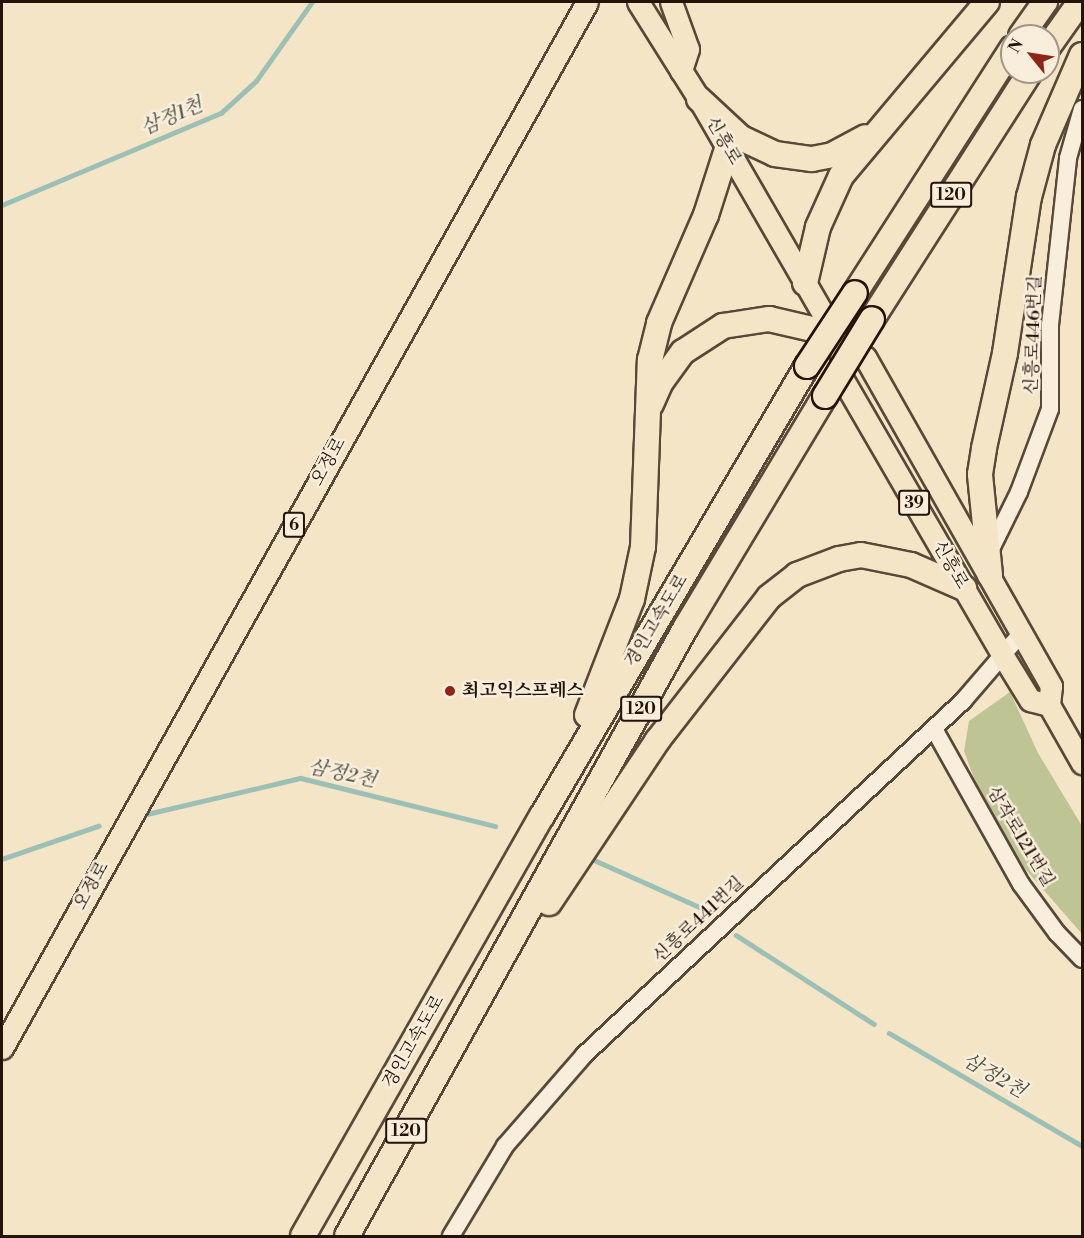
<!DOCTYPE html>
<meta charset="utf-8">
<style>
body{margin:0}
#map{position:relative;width:1084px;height:1238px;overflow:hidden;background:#f4e5c7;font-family:"Libre Bodoni","Noto Serif KR",serif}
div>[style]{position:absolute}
.green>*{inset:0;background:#bec494}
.stream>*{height:4.5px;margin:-2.25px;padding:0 2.25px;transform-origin:2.25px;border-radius:2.25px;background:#9cbfb6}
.roads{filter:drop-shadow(2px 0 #584838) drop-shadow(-2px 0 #584838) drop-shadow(0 2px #584838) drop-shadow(0 -2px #584838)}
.minor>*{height:16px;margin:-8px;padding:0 8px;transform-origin:8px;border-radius:8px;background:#f8eedb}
.major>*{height:21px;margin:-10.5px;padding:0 10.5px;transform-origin:10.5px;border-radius:10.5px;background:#f4e5c7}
.highway>*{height:24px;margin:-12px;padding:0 12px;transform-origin:12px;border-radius:12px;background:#f4e5c7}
.bridges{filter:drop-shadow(2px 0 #241309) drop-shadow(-2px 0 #241309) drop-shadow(0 2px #241309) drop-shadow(0 -2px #241309)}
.highway-bridge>*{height:24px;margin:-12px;padding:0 12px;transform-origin:12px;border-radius:12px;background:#f4e5c7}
.dots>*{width:16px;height:16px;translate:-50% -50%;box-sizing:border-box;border:3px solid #f8eedb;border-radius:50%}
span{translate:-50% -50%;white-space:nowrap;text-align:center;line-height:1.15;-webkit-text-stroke:5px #f8eedb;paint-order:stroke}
.shield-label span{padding:2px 4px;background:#f8eedb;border:2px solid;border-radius:4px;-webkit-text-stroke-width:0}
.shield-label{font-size:16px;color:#241309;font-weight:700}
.street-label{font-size:18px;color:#241309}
.poi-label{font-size:18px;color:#241309;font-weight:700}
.left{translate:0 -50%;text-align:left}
.water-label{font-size:20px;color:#4e4f46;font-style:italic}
.frame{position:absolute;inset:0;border:3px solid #241309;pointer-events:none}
.north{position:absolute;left:1000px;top:24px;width:60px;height:60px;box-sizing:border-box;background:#f8eedb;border:2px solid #a39687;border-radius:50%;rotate:300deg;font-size:16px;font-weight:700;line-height:24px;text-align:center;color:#241309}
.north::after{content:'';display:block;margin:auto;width:21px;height:27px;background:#8f2418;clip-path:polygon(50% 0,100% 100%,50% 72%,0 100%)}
</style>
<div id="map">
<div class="green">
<i style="clip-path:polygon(1010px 692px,1038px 753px,1082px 826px,1082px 934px,994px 833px,964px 751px,969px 721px)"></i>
</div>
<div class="stream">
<i style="left:2px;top:205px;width:238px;rotate:-22.8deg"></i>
<i style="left:221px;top:113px;width:47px;rotate:-42.4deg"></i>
<i style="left:256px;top:81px;width:97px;rotate:-54.7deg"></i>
<i style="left:147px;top:814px;width:158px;rotate:-13.2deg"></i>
<i style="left:301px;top:778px;width:200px;rotate:13.9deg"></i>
<i style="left:2px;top:859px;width:102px;rotate:-19deg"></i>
<i style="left:592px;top:859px;width:127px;rotate:24.1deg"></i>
<i style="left:736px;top:935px;width:164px;rotate:32.8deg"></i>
<i style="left:889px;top:1033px;width:224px;rotate:30.3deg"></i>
</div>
<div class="roads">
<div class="minor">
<i style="left:989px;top:553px;width:68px;rotate:-63.8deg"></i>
<i style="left:1019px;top:492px;width:89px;rotate:-69.5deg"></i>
<i style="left:1050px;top:409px;width:84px;rotate:-90deg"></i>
<i style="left:1050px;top:325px;width:168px;rotate:-83.8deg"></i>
<i style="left:1068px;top:158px;width:51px;rotate:-74.1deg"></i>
<i style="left:934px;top:729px;width:178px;rotate:60.7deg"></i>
<i style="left:1021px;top:884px;width:61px;rotate:53.7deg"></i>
<i style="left:1057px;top:933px;width:36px;rotate:46deg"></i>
<i style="left:451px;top:1236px;width:105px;rotate:-59deg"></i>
<i style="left:505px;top:1146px;width:121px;rotate:-49deg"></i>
<i style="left:584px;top:1055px;width:519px;rotate:-43.05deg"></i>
<i style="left:963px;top:701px;width:87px;rotate:-49.2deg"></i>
</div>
<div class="major">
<i style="left:638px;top:2px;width:115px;rotate:57.8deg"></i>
<i style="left:699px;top:99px;width:284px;rotate:60deg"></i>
<i style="left:841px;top:345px;width:33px;rotate:88deg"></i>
<i style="left:842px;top:378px;width:321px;rotate:59.9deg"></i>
<i style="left:1003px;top:656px;width:52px;rotate:58.5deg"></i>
<i style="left:1030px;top:700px;width:20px;rotate:15deg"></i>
<i style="left:671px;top:2px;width:50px;rotate:70.1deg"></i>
<i style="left:688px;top:49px;width:23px;rotate:108deg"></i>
<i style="left:841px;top:345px;width:27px;rotate:27deg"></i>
<i style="left:865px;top:357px;width:378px;rotate:60.5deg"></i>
<i style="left:1051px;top:686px;width:19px;rotate:96deg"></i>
<i style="left:1049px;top:705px;width:67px;rotate:60.4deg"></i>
<i style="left:2px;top:1048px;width:1198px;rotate:-60.78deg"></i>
</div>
<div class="highway">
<i style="left:1021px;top:36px;width:42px;rotate:-54.8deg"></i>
<i style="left:1048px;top:47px;width:55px;rotate:-54.6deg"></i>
<i style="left:699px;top:99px;width:57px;rotate:42.9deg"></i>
<i style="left:741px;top:138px;width:38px;rotate:25deg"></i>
<i style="left:775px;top:154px;width:37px;rotate:8deg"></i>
<i style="left:812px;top:159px;width:20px;rotate:-11deg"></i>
<i style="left:832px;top:155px;width:38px;rotate:-28deg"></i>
<i style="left:805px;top:283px;width:57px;rotate:-76.9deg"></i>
<i style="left:818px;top:227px;width:56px;rotate:-65.7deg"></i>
<i style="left:841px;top:176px;width:227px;rotate:-50deg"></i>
<i style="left:855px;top:293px;width:291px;rotate:-57.3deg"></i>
<i style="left:872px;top:319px;width:293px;rotate:-57.4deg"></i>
<i style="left:651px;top:404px;width:24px;rotate:-66deg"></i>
<i style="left:661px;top:382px;width:37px;rotate:-54deg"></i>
<i style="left:683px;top:352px;width:48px;rotate:-33deg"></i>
<i style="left:723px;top:326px;width:47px;rotate:-8.7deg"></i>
<i style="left:769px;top:319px;width:67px;rotate:13deg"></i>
<i style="left:990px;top:575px;width:101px;rotate:-95.7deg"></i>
<i style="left:980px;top:474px;width:26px;rotate:-81deg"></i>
<i style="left:984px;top:448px;width:97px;rotate:-77.5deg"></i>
<i style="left:1005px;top:353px;width:158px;rotate:-81.3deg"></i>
<i style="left:1029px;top:197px;width:54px;rotate:-74.9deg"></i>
<i style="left:1043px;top:145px;width:98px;rotate:-66.6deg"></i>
<i style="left:587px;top:715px;width:124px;rotate:-68.8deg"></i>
<i style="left:632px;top:599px;width:53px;rotate:-78.1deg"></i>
<i style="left:643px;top:547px;width:187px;rotate:-87.9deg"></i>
<i style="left:650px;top:360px;width:38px;rotate:-76deg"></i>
<i style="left:659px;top:323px;width:118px;rotate:-66.5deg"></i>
<i style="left:706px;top:215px;width:69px;rotate:-72.3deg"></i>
<i style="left:549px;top:903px;width:195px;rotate:-56.3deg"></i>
<i style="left:657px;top:741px;width:182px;rotate:-52.1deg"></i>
<i style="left:769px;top:597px;width:36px;rotate:-38deg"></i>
<i style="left:797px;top:575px;width:45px;rotate:-20.9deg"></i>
<i style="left:839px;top:559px;width:22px;rotate:-10deg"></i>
<i style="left:861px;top:555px;width:51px;rotate:11.3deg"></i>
<i style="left:911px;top:565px;width:58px;rotate:23.5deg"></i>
<i style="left:303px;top:1236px;width:483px;rotate:-60.4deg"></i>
<i style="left:542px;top:816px;width:522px;rotate:-59.51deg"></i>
<i style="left:347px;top:1236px;width:697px;rotate:-60.9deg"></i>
<i style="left:686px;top:627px;width:270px;rotate:-59deg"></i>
</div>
</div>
<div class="bridges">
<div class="highway-bridge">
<i style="left:807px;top:366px;width:87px;rotate:-56.7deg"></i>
<i style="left:825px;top:396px;width:90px;rotate:-58.6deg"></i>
</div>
</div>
<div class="dots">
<i style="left:450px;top:691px;background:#8f2418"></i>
</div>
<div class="shield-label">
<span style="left:951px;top:195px">120</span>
<span style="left:914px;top:503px">39</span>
<span style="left:294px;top:525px">6</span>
<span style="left:641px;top:709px">120</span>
<span style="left:406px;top:1131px">120</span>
</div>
<div class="street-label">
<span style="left:723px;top:141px;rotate:60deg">신흥로</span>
<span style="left:1034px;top:335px;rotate:-88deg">신흥로446번길</span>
<span style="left:329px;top:462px;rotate:-61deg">오정로</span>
<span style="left:950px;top:565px;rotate:60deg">신흥로</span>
<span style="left:657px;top:621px;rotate:-59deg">경인고속도로</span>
<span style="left:1020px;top:837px;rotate:59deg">삼작로121번길</span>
<span style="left:92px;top:886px;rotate:-61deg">오정로</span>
<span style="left:699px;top:920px;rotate:-43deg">신흥로441번길</span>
<span style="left:414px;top:1042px;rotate:-60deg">경인고속도로</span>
</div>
<div class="poi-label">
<span class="left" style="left:462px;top:691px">최고익스프레스</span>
</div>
<div class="water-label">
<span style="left:172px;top:117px;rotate:-23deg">삼정1천</span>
<span style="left:342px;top:774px;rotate:12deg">삼정2천</span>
<span style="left:994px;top:1076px;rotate:30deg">삼정2천</span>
</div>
<div class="frame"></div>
<div class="north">N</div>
</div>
